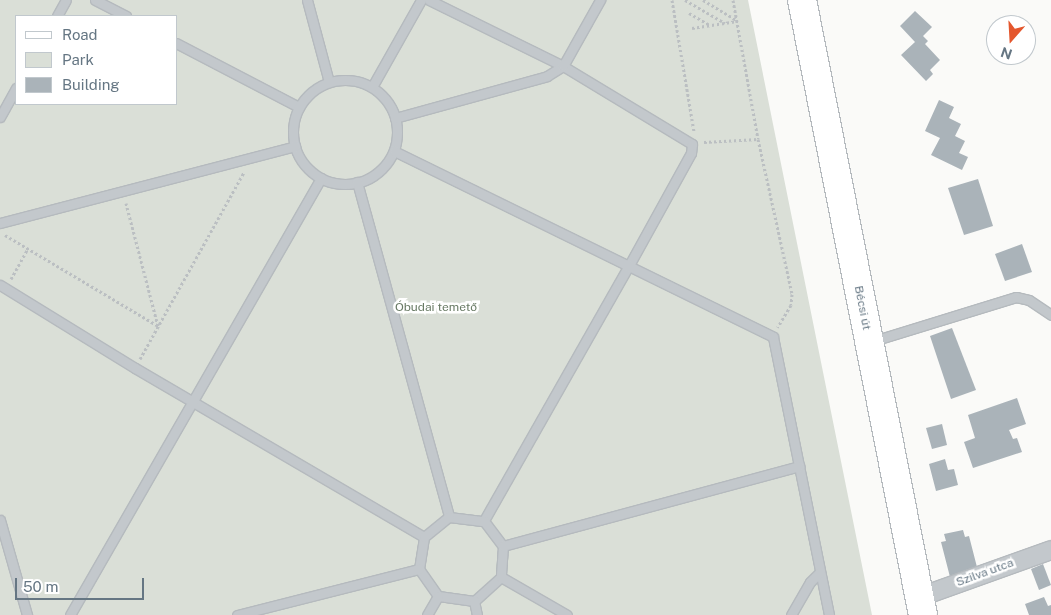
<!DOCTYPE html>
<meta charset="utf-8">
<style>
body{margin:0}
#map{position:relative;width:1051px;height:615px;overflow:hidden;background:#fafaf8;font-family:"Public Sans",sans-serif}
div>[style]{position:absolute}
.green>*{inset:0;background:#dadfd7}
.building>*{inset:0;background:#aab3b9}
.path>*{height:3px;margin-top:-1.5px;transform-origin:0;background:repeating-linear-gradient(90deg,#bbbfc2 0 2.5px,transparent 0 5px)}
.roads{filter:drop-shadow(1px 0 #b5babe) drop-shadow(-1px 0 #b5babe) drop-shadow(0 1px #b5babe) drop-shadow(0 -1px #b5babe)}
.service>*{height:9px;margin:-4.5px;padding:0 4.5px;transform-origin:4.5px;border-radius:4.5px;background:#c3c8cc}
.service>.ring{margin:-4.5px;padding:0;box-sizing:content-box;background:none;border:9px solid #c3c8cc;border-radius:50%}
.minor>*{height:18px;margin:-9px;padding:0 9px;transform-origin:9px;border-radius:9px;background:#c3c8cc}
.primary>*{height:28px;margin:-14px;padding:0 14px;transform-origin:14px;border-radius:14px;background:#fff}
span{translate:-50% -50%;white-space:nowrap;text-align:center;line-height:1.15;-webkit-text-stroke:5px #fff;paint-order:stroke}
.park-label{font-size:12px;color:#687a64}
.street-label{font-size:12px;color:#657683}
.legend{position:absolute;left:15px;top:15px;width:162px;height:90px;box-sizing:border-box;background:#fff;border:1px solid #c1c8cd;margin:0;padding:6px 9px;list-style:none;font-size:15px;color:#657683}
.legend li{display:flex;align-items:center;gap:10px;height:25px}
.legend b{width:25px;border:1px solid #c1c8cd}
.north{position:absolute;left:986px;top:15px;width:50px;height:50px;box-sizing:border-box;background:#fff;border:1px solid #c1c8cd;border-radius:50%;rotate:199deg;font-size:14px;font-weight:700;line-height:20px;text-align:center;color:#657683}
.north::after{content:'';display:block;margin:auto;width:18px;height:22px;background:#e4572e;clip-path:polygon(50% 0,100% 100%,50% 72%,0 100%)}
.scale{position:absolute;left:15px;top:578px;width:129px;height:22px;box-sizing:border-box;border:2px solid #657683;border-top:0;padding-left:6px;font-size:15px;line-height:18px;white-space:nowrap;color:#657683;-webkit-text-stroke:4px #fff;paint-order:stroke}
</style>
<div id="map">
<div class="green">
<i style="clip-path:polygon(evenodd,0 0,748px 0,872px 615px,0 615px,0 0,16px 16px,176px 16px,176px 104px,16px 104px,16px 16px)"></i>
</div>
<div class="building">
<i style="clip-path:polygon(915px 11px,932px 27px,923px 36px,928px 41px,925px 44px,940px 60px,930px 70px,933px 74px,926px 81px,901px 55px,915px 42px,900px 26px)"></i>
<i style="clip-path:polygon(939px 100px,954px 107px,949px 118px,961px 124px,955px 136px,965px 141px,959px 153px,968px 157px,962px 170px,931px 155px,940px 138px,925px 131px)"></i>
<i style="clip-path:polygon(978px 179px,993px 226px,964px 235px,948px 188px)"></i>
<i style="clip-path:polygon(1022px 244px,1032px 272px,1005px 281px,995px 254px)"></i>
<i style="clip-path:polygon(952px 328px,976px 390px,951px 399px,930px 336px)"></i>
<i style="clip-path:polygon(1017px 398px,1026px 424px,1009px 430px,1013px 439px,1017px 438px,1022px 452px,973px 468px,964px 442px,975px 438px,968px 415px)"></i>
<i style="clip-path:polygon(942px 424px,947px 445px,932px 449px,926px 428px)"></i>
<i style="clip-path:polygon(945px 459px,948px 470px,954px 469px,958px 485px,936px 491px,929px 464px)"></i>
<i style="clip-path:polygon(963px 530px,965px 537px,969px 536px,978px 571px,950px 577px,941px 542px,946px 541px,944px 534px)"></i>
<i style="clip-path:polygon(1043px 564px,1051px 585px,1039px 590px,1031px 569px)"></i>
<i style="clip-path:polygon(1044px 597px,1048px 606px,1051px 605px,1051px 615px,1029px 615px,1025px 604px)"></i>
</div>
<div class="path">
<i style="left:672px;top:0;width:133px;rotate:80.5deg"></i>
<i style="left:685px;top:0;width:46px;rotate:29.9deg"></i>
<i style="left:703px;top:0;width:39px;rotate:31deg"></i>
<i style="left:733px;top:0;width:141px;rotate:79.8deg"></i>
<i style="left:758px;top:139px;width:159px;rotate:77.6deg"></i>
<i style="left:792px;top:294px;width:11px;rotate:95deg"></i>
<i style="left:791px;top:305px;width:26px;rotate:121deg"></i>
<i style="left:689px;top:13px;width:24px;rotate:30deg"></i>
<i style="left:692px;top:28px;width:46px;rotate:-8.8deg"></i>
<i style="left:704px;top:142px;width:54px;rotate:-3.2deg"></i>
<i style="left:5px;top:235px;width:178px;rotate:30.7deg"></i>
<i style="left:158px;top:326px;width:127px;rotate:-104.6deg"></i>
<i style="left:11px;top:279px;width:33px;rotate:-61deg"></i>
<i style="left:140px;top:359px;width:214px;rotate:-60.9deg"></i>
</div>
<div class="roads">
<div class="service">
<i style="left:95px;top:0;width:35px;rotate:27deg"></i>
<i style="left:307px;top:0;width:85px;rotate:75deg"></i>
<i style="left:429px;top:0;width:149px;rotate:26.2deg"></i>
<i style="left:563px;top:66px;width:151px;rotate:31.2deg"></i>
<i style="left:692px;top:144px;width:9px;rotate:96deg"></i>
<i style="left:691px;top:153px;width:130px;rotate:118.9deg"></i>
<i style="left:628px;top:267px;width:292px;rotate:119.6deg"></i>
<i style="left:57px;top:16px;width:18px;rotate:-61deg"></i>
<i style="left:176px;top:43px;width:139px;rotate:27.5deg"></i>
<i class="ring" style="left:293px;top:80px;width:95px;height:95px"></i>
<i style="left:372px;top:87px;width:100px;rotate:-60.6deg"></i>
<i style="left:0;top:117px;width:33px;rotate:-61deg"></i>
<i style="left:395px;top:118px;width:158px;rotate:-15.4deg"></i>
<i style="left:547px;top:76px;width:19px;rotate:-32deg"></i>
<i style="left:563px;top:66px;width:76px;rotate:-60.7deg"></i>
<i style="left:394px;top:151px;width:422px;rotate:26.1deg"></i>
<i style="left:773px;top:337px;width:284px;rotate:78.6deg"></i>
<i style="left:357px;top:182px;width:347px;rotate:74.6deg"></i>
<i style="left:0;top:223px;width:305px;rotate:-14.6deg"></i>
<i style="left:0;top:285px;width:158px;rotate:31.6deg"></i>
<i style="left:135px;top:368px;width:335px;rotate:30.3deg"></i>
<i style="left:873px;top:341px;width:150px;rotate:-17.1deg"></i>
<i style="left:1016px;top:297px;width:13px;rotate:13deg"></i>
<i style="left:1029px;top:300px;width:27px;rotate:34deg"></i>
<i style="left:449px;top:517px;width:35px;rotate:7deg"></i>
<i style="left:484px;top:521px;width:31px;rotate:53deg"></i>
<i style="left:503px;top:546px;width:31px;rotate:94deg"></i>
<i style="left:501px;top:577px;width:36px;rotate:138deg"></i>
<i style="left:474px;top:601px;width:36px;rotate:-172deg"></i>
<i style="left:438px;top:596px;width:33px;rotate:-125deg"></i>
<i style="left:419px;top:569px;width:32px;rotate:-81deg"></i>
<i style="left:424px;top:537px;width:32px;rotate:-39deg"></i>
<i style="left:0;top:520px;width:99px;rotate:74.1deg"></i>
<i style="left:503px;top:546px;width:307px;rotate:-15.1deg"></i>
<i style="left:501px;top:577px;width:76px;rotate:29.9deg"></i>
<i style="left:474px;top:601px;width:14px;rotate:78deg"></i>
<i style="left:70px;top:615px;width:504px;rotate:-60.13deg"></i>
<i style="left:237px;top:615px;width:188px;rotate:-14.2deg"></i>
<i style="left:427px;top:615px;width:22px;rotate:-60deg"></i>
<i style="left:791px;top:615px;width:38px;rotate:-60deg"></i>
<i style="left:810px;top:582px;width:14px;rotate:-45deg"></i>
</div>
<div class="minor">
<i style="left:920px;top:597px;width:139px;rotate:-19.7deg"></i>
</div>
<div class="primary">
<i style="left:802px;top:0;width:627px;rotate:78.87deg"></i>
</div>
</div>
<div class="park-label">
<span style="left:436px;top:308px">Óbudai temető</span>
</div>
<div class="street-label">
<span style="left:862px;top:308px;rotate:79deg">Bécsi út</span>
<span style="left:985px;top:573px;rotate:-20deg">Szilva utca</span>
</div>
<ul class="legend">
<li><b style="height:6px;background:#fff"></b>Road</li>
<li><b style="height:14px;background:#dadfd7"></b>Park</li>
<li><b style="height:14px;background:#aab3b9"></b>Building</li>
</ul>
<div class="north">N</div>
<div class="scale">50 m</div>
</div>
